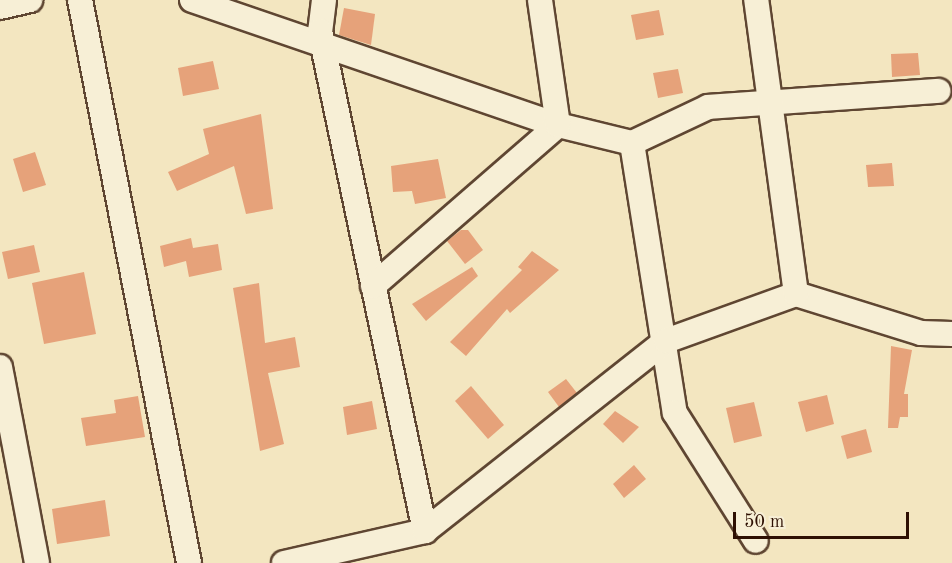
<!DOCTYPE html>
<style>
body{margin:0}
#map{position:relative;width:952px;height:563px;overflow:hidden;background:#f3e6c0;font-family:"Old Standard TT",serif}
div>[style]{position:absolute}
.building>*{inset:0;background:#e6a27a}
.roads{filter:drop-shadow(2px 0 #5f4632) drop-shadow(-2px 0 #5f4632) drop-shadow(0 2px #5f4632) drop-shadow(0 -2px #5f4632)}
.street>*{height:24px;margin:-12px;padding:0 12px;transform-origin:12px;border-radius:12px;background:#f7efd6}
span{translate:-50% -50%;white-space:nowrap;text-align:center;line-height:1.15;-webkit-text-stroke:6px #f7efd6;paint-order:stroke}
.scale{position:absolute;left:733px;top:512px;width:176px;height:27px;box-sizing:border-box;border:3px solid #2e1003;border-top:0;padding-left:8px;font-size:18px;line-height:21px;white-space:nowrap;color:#2e1003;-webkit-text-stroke:4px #f7efd6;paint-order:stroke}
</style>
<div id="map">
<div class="building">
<i style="clip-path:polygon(344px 8px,375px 14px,371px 45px,339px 35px)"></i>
<i style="clip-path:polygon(659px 10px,664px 35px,636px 40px,631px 15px)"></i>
<i style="clip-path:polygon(918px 53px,920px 75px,892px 77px,891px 54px)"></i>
<i style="clip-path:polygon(213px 61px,219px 89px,183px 96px,178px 68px)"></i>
<i style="clip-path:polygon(678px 69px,683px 93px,658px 98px,653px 73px)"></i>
<i style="clip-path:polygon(261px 114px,273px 209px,246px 214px,234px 166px,177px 191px,168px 172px,209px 154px,203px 129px)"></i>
<i style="clip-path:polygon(35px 152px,46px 185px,23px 192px,13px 159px)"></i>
<i style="clip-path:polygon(438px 159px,446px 198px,415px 204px,412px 191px,393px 192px,391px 166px)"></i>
<i style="clip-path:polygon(892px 163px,894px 186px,868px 187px,866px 165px)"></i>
<i style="clip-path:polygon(461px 230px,468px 230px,483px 250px,465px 264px,447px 241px)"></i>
<i style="clip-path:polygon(191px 238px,193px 248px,218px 244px,222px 270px,189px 277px,186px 261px,164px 267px,160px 246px)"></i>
<i style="clip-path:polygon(34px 245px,40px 272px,8px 279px,2px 252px)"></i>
<i style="clip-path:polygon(532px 251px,559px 270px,510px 313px,507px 309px,466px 356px,450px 342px,522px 270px,518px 267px)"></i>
<i style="clip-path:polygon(472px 267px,478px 276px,426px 321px,412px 304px)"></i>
<i style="clip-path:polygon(84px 272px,96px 334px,44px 344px,32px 283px)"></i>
<i style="clip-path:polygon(259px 283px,265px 343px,295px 337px,300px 367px,268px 373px,284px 444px,260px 451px,233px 288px)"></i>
<i style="clip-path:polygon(891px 346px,912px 350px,904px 394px,908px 394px,908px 417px,900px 417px,898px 428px,888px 428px)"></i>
<i style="clip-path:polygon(566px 379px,577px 393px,559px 407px,548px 392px)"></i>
<i style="clip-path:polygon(471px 386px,504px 425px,488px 439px,455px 401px)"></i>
<i style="clip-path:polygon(827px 395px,834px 424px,806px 432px,798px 402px)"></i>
<i style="clip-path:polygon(138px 396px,145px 437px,86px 446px,81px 418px,116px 413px,114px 400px)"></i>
<i style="clip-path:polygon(372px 401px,377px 429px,347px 435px,343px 407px)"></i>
<i style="clip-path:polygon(754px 402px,762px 436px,734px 443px,726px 408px)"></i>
<i style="clip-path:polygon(615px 411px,639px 427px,623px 443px,603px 424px)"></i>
<i style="clip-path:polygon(866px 429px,872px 452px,847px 459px,841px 436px)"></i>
<i style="clip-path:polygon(634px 465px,646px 479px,624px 498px,613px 484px)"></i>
<i style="clip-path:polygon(105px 500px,110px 536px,57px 544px,52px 509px)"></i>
</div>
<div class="roads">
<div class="street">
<i style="left:80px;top:0;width:573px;rotate:79.04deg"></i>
<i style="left:192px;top:0;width:387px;rotate:18.9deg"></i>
<i style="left:558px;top:125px;width:76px;rotate:13.7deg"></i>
<i style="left:632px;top:143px;width:273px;rotate:81deg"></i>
<i style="left:675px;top:413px;width:151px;rotate:57.7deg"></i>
<i style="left:324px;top:0;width:31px;rotate:97deg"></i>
<i style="left:320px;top:31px;width:511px;rotate:78.14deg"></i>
<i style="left:0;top:7px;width:31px;rotate:-13deg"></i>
<i style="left:632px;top:143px;width:84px;rotate:-25.3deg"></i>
<i style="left:708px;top:107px;width:231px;rotate:-4deg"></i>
<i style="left:373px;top:286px;width:245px;rotate:-41deg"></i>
<i style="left:558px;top:125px;width:126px;rotate:-98.2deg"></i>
<i style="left:796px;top:294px;width:131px;rotate:17.3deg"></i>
<i style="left:921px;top:333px;width:31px;rotate:2deg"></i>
<i style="left:0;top:367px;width:199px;rotate:79.3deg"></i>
<i style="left:284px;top:563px;width:145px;rotate:-12.8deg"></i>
<i style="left:425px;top:531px;width:307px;rotate:-38.3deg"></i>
<i style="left:666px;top:341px;width:138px;rotate:-19.9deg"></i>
<i style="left:796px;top:294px;width:297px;rotate:-97.7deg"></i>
</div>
</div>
<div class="scale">50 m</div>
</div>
